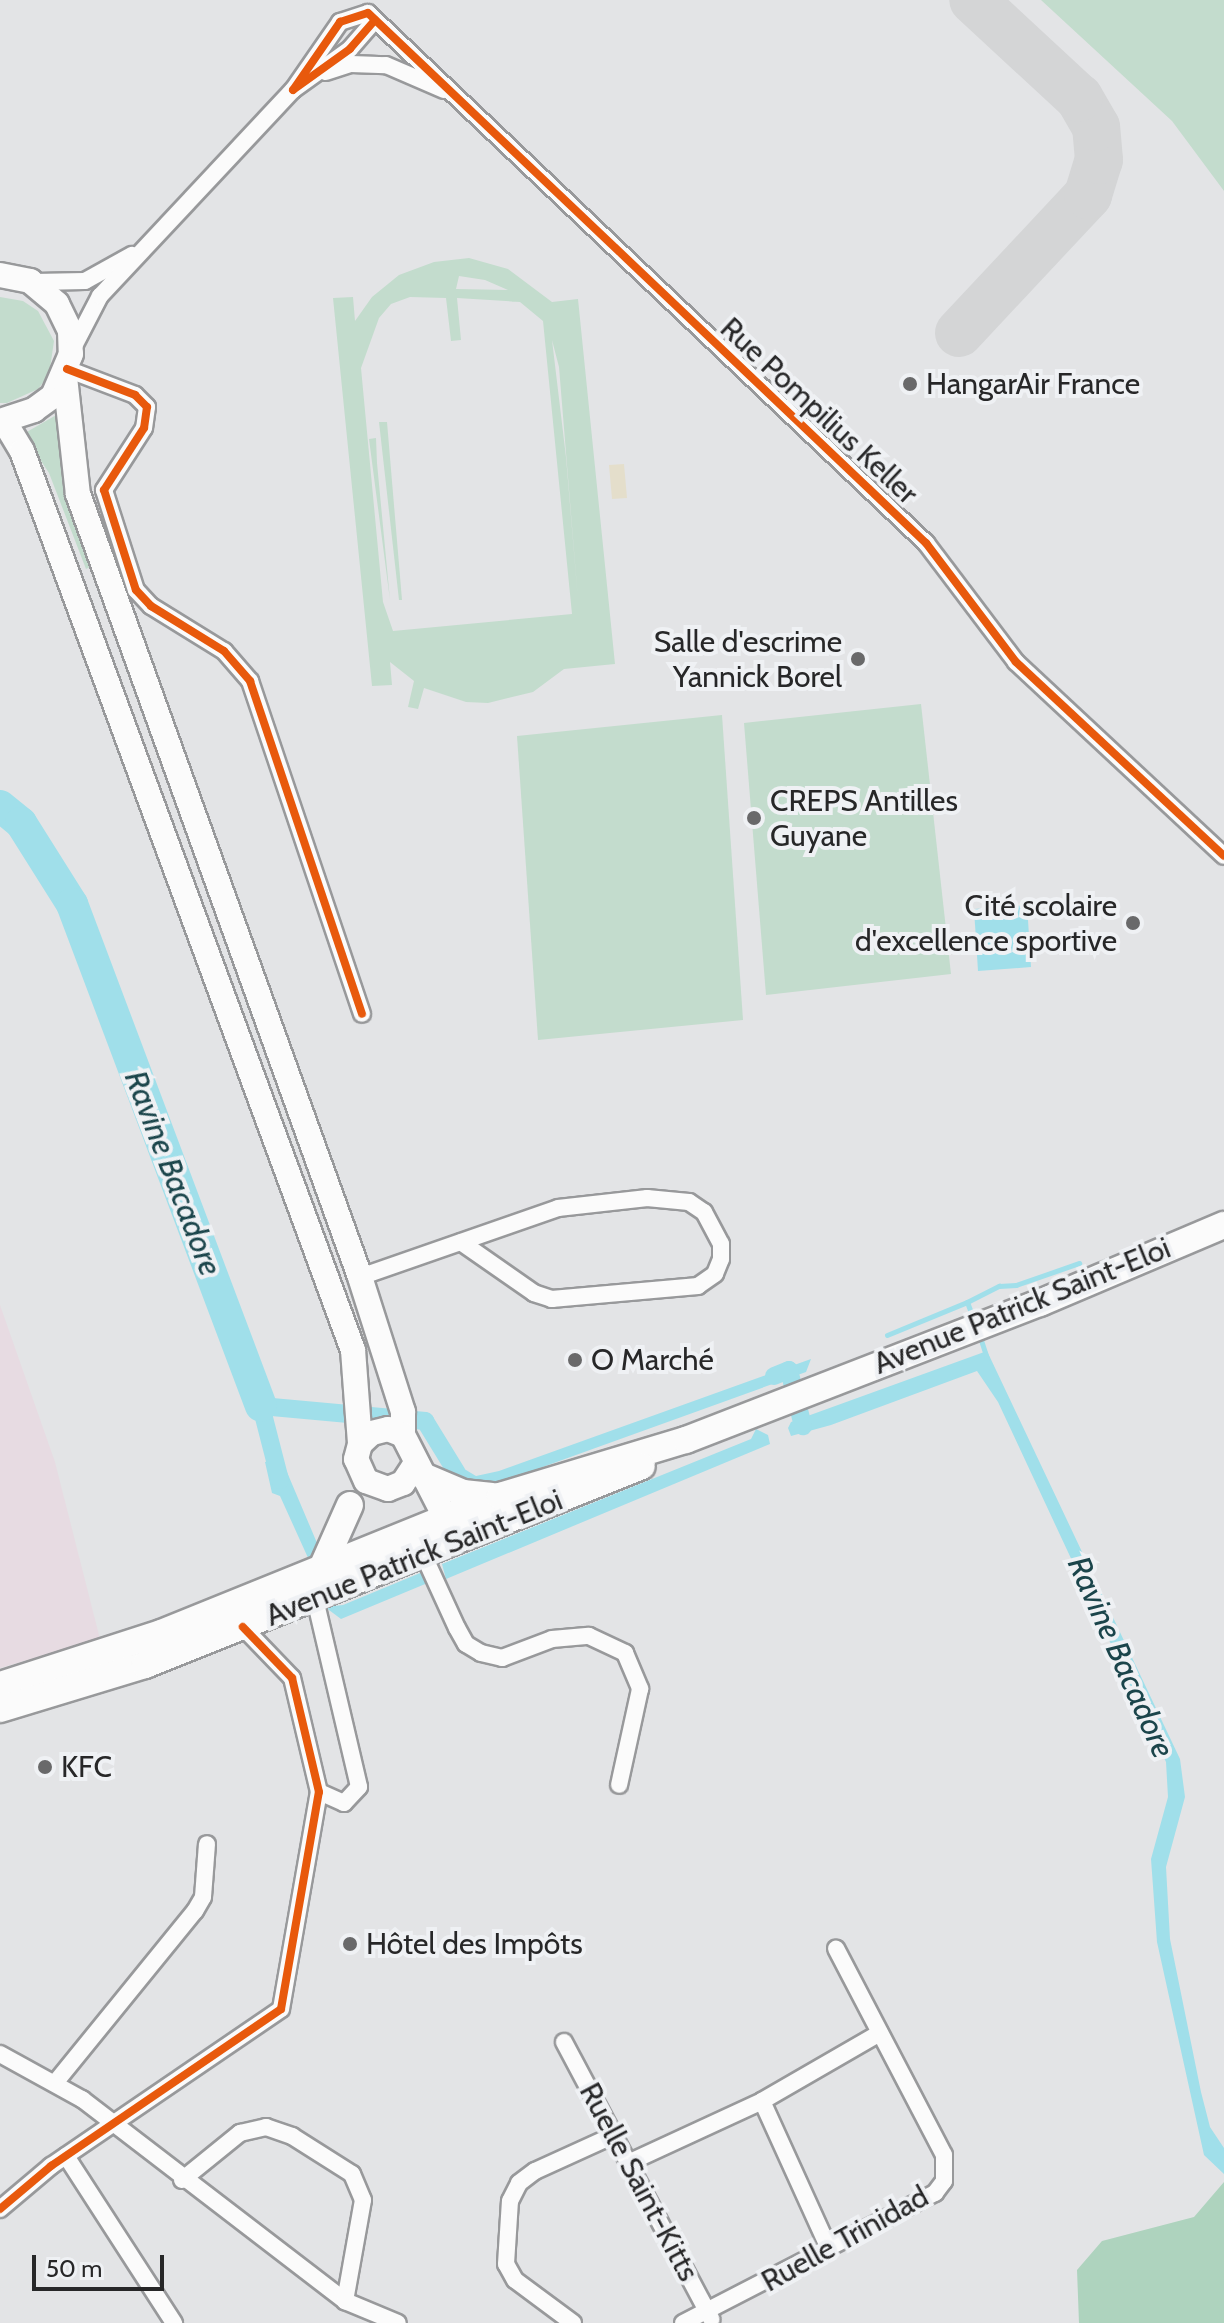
<!DOCTYPE html>
<meta charset="utf-8">
<style>
body{margin:0}
#map{position:relative;width:1224px;height:2323px;overflow:hidden;background:#e3e4e6;font-family:Cabin,sans-serif}
div>[style]{position:absolute}
.medical>*{inset:0;background:#e7dbe2}
.green>*{inset:0;background:#c3dccd}
.forest>*{inset:0;background:#aed3be}
.sand>*{inset:0;background:#e4decb}
.water>*{inset:0;background:#a0dfea}
.stream>*{height:5px;margin:-2.5px;padding:0 2.5px;transform-origin:2.5px;border-radius:2.5px;background:#a0dfea}
.canal>*{height:18px;margin:-9px;padding:0 9px;transform-origin:9px;border-radius:9px;background:#a0dfea}
.river>*{height:32px;margin:-16px;padding:0 16px;transform-origin:16px;border-radius:16px;background:#a0dfea}
.taxiway>*{height:48px;margin:-24px;padding:0 24px;transform-origin:24px;border-radius:24px;background:#d4d5d6}
.roads{filter:drop-shadow(2px 0 #98999b) drop-shadow(-2px 0 #98999b) drop-shadow(0 2px #98999b) drop-shadow(0 -2px #98999b)}
.minor>*{height:16px;margin:-8px;padding:0 8px;transform-origin:8px;border-radius:8px;background:#fbfbfb}
.secondary>*{height:24px;margin:-12px;padding:0 12px;transform-origin:12px;border-radius:12px;background:#fbfbfb}
.primary>*{height:26px;margin:-13px;padding:0 13px;transform-origin:13px;border-radius:13px;background:#fbfbfb}
.cycleway>*{height:8px;margin:-4px;padding:0 4px;transform-origin:4px;border-radius:4px;background:#e8590c}
.dots>*{width:22px;height:22px;translate:-50% -50%;box-sizing:border-box;border:4px solid #eff1f4;border-radius:50%}
span{translate:-50% -50%;white-space:nowrap;text-align:center;line-height:1.15;-webkit-text-stroke:8px #eff1f4;paint-order:stroke}
.poi-label{font-size:30px;color:#272728}
.left{translate:0 -50%;text-align:left}
.right{translate:-100% -50%;text-align:right}
.street-label{font-size:30px;color:#272728}
.water-label{font-size:32px;color:#1b454b;font-style:italic}
.scale{position:absolute;left:32px;top:2255px;width:132px;height:36px;box-sizing:border-box;border:4px solid #272728;border-top:0;padding-left:10px;font-size:24px;line-height:28px;white-space:nowrap;color:#272728;-webkit-text-stroke:6px #eff1f4;paint-order:stroke}
</style>
<div id="map">
<div class="medical">
<i style="clip-path:polygon(0 1305px,55px 1462px,100px 1639px,0 1668px)"></i>
</div>
<div class="green">
<i style="clip-path:polygon(1041px 0,1224px 0,1224px 191px,1172px 121px)"></i>
<i style="clip-path:polygon(evenodd,469px 258px,508px 269px,552px 302px,578px 299px,615px 664px,564px 669px,533px 692px,488px 703px,466px 702px,424px 688px,418px 709px,408px 707px,414px 681px,390px 662px,392px 685px,372px 686px,333px 298px,353px 297px,355px 321px,372px 297px,399px 275px,434px 262px,469px 258px,459px 276px,485px 280px,508px 290px,456px 289px,459px 276px,469px 258px,410px 297px,446px 298px,451px 341px,461px 340px,457px 298px,520px 302px,543px 321px,572px 614px,393px 631px,383px 602px,361px 368px,379px 318px,391px 304px,410px 297px,469px 258px,552px 340px,559px 367px,578px 600px,566px 457px,552px 340px)"></i>
<i style="clip-path:polygon(0 297px,23px 301px,38px 311px,54px 341px,49px 375px,38px 389px,7px 403px,0 403px)"></i>
<i style="clip-path:polygon(65px 410px,90px 567px,86px 569px,49px 473px,26px 438px,25px 433px)"></i>
<i style="clip-path:polygon(379px 422px,387px 422px,402px 600px,399px 600px)"></i>
<i style="clip-path:polygon(376px 438px,377px 463px,390px 600px,369px 439px)"></i>
<i style="clip-path:polygon(921px 704px,951px 974px,766px 995px,744px 723px)"></i>
<i style="clip-path:polygon(722px 715px,743px 1020px,538px 1040px,517px 736px)"></i>
</div>
<div class="forest">
<i style="clip-path:polygon(1224px 2182px,1224px 2323px,1079px 2323px,1077px 2270px,1102px 2241px,1194px 2217px)"></i>
</div>
<div class="sand">
<i style="clip-path:polygon(624px 464px,627px 498px,612px 499px,609px 465px)"></i>
</div>
<div class="water">
<i style="clip-path:polygon(1027px 905px,1031px 967px,978px 971px,974px 909px)"></i>
<i style="clip-path:polygon(987px 1351px,1180px 1759px,1185px 1797px,1166px 1867px,1170px 1939px,1201px 2092px,1210px 2127px,1224px 2148px,1224px 2174px,1204px 2155px,1157px 1942px,1151px 1859px,1168px 1797px,1166px 1762px,998px 1402px,977px 1371px,831px 1425px,791px 1436px,788px 1428px,791px 1422px)"></i>
<i style="clip-path:polygon(811px 1359px,806px 1372px,487px 1487px,451px 1478px,439px 1454px,452px 1450px,461px 1467px,476px 1476px,499px 1471px)"></i>
<i style="clip-path:polygon(756px 1429px,768px 1435px,770px 1444px,446px 1579px,442px 1564px,751px 1439px)"></i>
<i style="clip-path:polygon(281px 1458px,320px 1550px,309px 1560px,280px 1496px,272px 1493px,265px 1462px)"></i>
<i style="clip-path:polygon(425px 1571px,430px 1582px,341px 1619px,325px 1607px,343px 1605px)"></i>
</div>
<div class="stream">
<i style="left:967px;top:1302px;width:36px;rotate:-27deg"></i>
<i style="left:999px;top:1286px;width:17px;rotate:-3deg"></i>
<i style="left:1016px;top:1285px;width:67px;rotate:-19.2deg"></i>
<i style="left:887px;top:1335px;width:87px;rotate:-22.4deg"></i>
<i style="left:967px;top:1302px;width:19px;rotate:69deg"></i>
<i style="left:980px;top:1337px;width:22px;rotate:72deg"></i>
</div>
<div class="canal">
<i style="left:774px;top:1376px;width:16px;rotate:-22deg"></i>
<i style="left:789px;top:1370px;width:58px;rotate:76deg"></i>
<i style="left:280px;top:1480px;width:76px;rotate:-104.4deg"></i>
<i style="left:261px;top:1406px;width:165px;rotate:5.2deg"></i>
<i style="left:425px;top:1421px;width:61px;rotate:58.4deg"></i>
</div>
<div class="river">
<i style="left:0;top:806px;width:27px;rotate:39deg"></i>
<i style="left:21px;top:823px;width:96px;rotate:57.8deg"></i>
<i style="left:72px;top:904px;width:536px;rotate:69.37deg"></i>
</div>
<div class="taxiway">
<i style="left:959px;top:333px;width:189px;rotate:-46.9deg"></i>
<i style="left:1088px;top:195px;width:37px;rotate:-73deg"></i>
<i style="left:1099px;top:160px;width:33px;rotate:-95deg"></i>
<i style="left:1096px;top:127px;width:34px;rotate:-120deg"></i>
<i style="left:1079px;top:98px;width:144px;rotate:-137.2deg"></i>
</div>
<div class="roads">
<div class="minor">
<i style="left:375px;top:20px;width:38px;rotate:131deg"></i>
<i style="left:350px;top:49px;width:70px;rotate:144.3deg"></i>
<i style="left:293px;top:90px;width:83px;rotate:-55.3deg"></i>
<i style="left:340px;top:22px;width:29px;rotate:-18deg"></i>
<i style="left:368px;top:13px;width:770px;rotate:43.53deg"></i>
<i style="left:926px;top:543px;width:149px;rotate:52.9deg"></i>
<i style="left:1016px;top:662px;width:284px;rotate:43deg"></i>
<i style="left:326px;top:72px;width:26px;rotate:-18deg"></i>
<i style="left:351px;top:64px;width:35px;rotate:2deg"></i>
<i style="left:386px;top:65px;width:63px;rotate:23.3deg"></i>
<i style="left:35px;top:282px;width:50px;rotate:-1.1deg"></i>
<i style="left:85px;top:281px;width:54px;rotate:-29deg"></i>
<i style="left:73px;top:348px;width:59px;rotate:-62.6deg"></i>
<i style="left:100px;top:296px;width:282px;rotate:-46.9deg"></i>
<i style="left:67px;top:369px;width:73px;rotate:20.9deg"></i>
<i style="left:135px;top:395px;width:17px;rotate:45deg"></i>
<i style="left:147px;top:407px;width:21px;rotate:98deg"></i>
<i style="left:144px;top:428px;width:74px;rotate:122.8deg"></i>
<i style="left:104px;top:490px;width:105px;rotate:72.3deg"></i>
<i style="left:136px;top:590px;width:22px;rotate:47deg"></i>
<i style="left:151px;top:606px;width:86px;rotate:31.7deg"></i>
<i style="left:224px;top:651px;width:40px;rotate:49deg"></i>
<i style="left:250px;top:681px;width:351px;rotate:71.4deg"></i>
<i style="left:360px;top:1277px;width:210px;rotate:-19.2deg"></i>
<i style="left:558px;top:1208px;width:90px;rotate:-6.4deg"></i>
<i style="left:647px;top:1198px;width:42px;rotate:5.4deg"></i>
<i style="left:689px;top:1202px;width:18px;rotate:34deg"></i>
<i style="left:704px;top:1212px;width:36px;rotate:62deg"></i>
<i style="left:721px;top:1244px;width:15px;rotate:90deg"></i>
<i style="left:721px;top:1259px;width:16px;rotate:112deg"></i>
<i style="left:715px;top:1274px;width:21px;rotate:145deg"></i>
<i style="left:698px;top:1286px;width:147px;rotate:174.9deg"></i>
<i style="left:552px;top:1299px;width:19px;rotate:-162deg"></i>
<i style="left:534px;top:1293px;width:89px;rotate:-145.1deg"></i>
<i style="left:424px;top:1556px;width:79px;rotate:65.4deg"></i>
<i style="left:457px;top:1628px;width:18px;rotate:61deg"></i>
<i style="left:466px;top:1644px;width:17px;rotate:31deg"></i>
<i style="left:481px;top:1653px;width:22px;rotate:13deg"></i>
<i style="left:502px;top:1658px;width:53px;rotate:-20.8deg"></i>
<i style="left:552px;top:1639px;width:37px;rotate:-5deg"></i>
<i style="left:589px;top:1636px;width:40px;rotate:25deg"></i>
<i style="left:625px;top:1653px;width:39px;rotate:67deg"></i>
<i style="left:640px;top:1689px;width:98px;rotate:102.3deg"></i>
<i style="left:315px;top:1599px;width:193px;rotate:76.8deg"></i>
<i style="left:359px;top:1787px;width:22px;rotate:133deg"></i>
<i style="left:344px;top:1803px;width:27px;rotate:-156deg"></i>
<i style="left:564px;top:2042px;width:314px;rotate:62deg"></i>
<i style="left:0;top:2054px;width:94px;rotate:28.8deg"></i>
<i style="left:82px;top:2099px;width:332px;rotate:37.5deg"></i>
<i style="left:345px;top:2301px;width:57px;rotate:22.5deg"></i>
<i style="left:55px;top:2083px;width:222px;rotate:-50.9deg"></i>
<i style="left:195px;top:1911px;width:16px;rotate:-60deg"></i>
<i style="left:203px;top:1897px;width:53px;rotate:-85.7deg"></i>
<i style="left:762px;top:2101px;width:162px;rotate:65.6deg"></i>
<i style="left:66px;top:2156px;width:199px;rotate:57.1deg"></i>
<i style="left:628px;top:2163px;width:148px;rotate:-24.8deg"></i>
<i style="left:762px;top:2101px;width:136px;rotate:-30deg"></i>
<i style="left:182px;top:2180px;width:75px;rotate:-39deg"></i>
<i style="left:240px;top:2133px;width:27px;rotate:-13deg"></i>
<i style="left:266px;top:2127px;width:28px;rotate:19deg"></i>
<i style="left:292px;top:2136px;width:71px;rotate:32.3deg"></i>
<i style="left:352px;top:2174px;width:28px;rotate:67deg"></i>
<i style="left:363px;top:2200px;width:103px;rotate:100.1deg"></i>
<i style="left:0;top:2209px;width:67px;rotate:-40.1deg"></i>
<i style="left:51px;top:2166px;width:278px;rotate:-34.3deg"></i>
<i style="left:281px;top:2009px;width:220px;rotate:-80.1deg"></i>
<i style="left:319px;top:1792px;width:117px;rotate:-103.3deg"></i>
<i style="left:292px;top:1678px;width:71px;rotate:-133.9deg"></i>
<i style="left:573px;top:2323px;width:72px;rotate:-143.4deg"></i>
<i style="left:515px;top:2280px;width:18px;rotate:-119deg"></i>
<i style="left:506px;top:2264px;width:63px;rotate:-86.4deg"></i>
<i style="left:510px;top:2201px;width:20px;rotate:-63deg"></i>
<i style="left:519px;top:2183px;width:20px;rotate:-37deg"></i>
<i style="left:535px;top:2171px;width:87px;rotate:-24.5deg"></i>
<i style="left:683px;top:2323px;width:284px;rotate:-27.3deg"></i>
<i style="left:935px;top:2193px;width:15px;rotate:-53deg"></i>
<i style="left:944px;top:2181px;width:26px;rotate:-90deg"></i>
<i style="left:944px;top:2155px;width:233px;rotate:-117.6deg"></i>
</div>
<div class="secondary">
<i style="left:0;top:275px;width:31px;rotate:11deg"></i>
<i style="left:30px;top:281px;width:35px;rotate:40deg"></i>
<i style="left:57px;top:304px;width:30px;rotate:64deg"></i>
<i style="left:70px;top:331px;width:23px;rotate:88deg"></i>
<i style="left:71px;top:354px;width:46px;rotate:113.2deg"></i>
<i style="left:53px;top:396px;width:24px;rotate:144deg"></i>
<i style="left:34px;top:410px;width:36px;rotate:162deg"></i>
<i style="left:65px;top:377px;width:118px;rotate:83.7deg"></i>
<i style="left:78px;top:494px;width:832px;rotate:70.19deg"></i>
<i style="left:360px;top:1277px;width:142px;rotate:72.3deg"></i>
<i style="left:403px;top:1412px;width:23px;rotate:90deg"></i>
<i style="left:4px;top:421px;width:35px;rotate:59deg"></i>
<i style="left:22px;top:451px;width:958px;rotate:69.79deg"></i>
<i style="left:353px;top:1350px;width:94px;rotate:85.7deg"></i>
<i style="left:416px;top:1463px;width:24px;rotate:123deg"></i>
<i style="left:403px;top:1483px;width:16px;rotate:158deg"></i>
<i style="left:388px;top:1489px;width:23px;rotate:-160deg"></i>
<i style="left:366px;top:1481px;width:24px;rotate:-114deg"></i>
<i style="left:356px;top:1459px;width:16px;rotate:-75deg"></i>
<i style="left:360px;top:1444px;width:16px;rotate:-43deg"></i>
<i style="left:372px;top:1433px;width:16px;rotate:-14deg"></i>
<i style="left:388px;top:1429px;width:16px;rotate:22deg"></i>
<i style="left:403px;top:1435px;width:92px;rotate:62.9deg"></i>
<i style="left:445px;top:1517px;width:17px;rotate:90deg"></i>
</div>
<div class="primary">
<i style="left:423px;top:1476px;width:43px;rotate:23deg"></i>
<i style="left:463px;top:1493px;width:29px;rotate:6deg"></i>
<i style="left:321px;top:1570px;width:71px;rotate:-66deg"></i>
<i style="left:0;top:1685px;width:169px;rotate:-17.9deg"></i>
<i style="left:161px;top:1633px;width:366px;rotate:-22deg"></i>
<i style="left:500px;top:1496px;width:194px;rotate:-16.8deg"></i>
<i style="left:686px;top:1440px;width:380px;rotate:-21.2deg"></i>
<i style="left:1040px;top:1303px;width:200px;rotate:-23deg"></i>
<i style="left:0;top:1709px;width:152px;rotate:-16.9deg"></i>
<i style="left:145px;top:1665px;width:535px;rotate:-21.82deg"></i>
</div>
</div>
<div class="cycleway">
<i style="left:375px;top:20px;width:38px;rotate:131deg"></i>
<i style="left:350px;top:49px;width:70px;rotate:144.3deg"></i>
<i style="left:293px;top:90px;width:83px;rotate:-55.3deg"></i>
<i style="left:340px;top:22px;width:29px;rotate:-18deg"></i>
<i style="left:368px;top:13px;width:770px;rotate:43.53deg"></i>
<i style="left:926px;top:543px;width:149px;rotate:52.9deg"></i>
<i style="left:1016px;top:662px;width:284px;rotate:43deg"></i>
<i style="left:67px;top:369px;width:73px;rotate:20.9deg"></i>
<i style="left:135px;top:395px;width:17px;rotate:45deg"></i>
<i style="left:147px;top:407px;width:21px;rotate:98deg"></i>
<i style="left:144px;top:428px;width:74px;rotate:122.8deg"></i>
<i style="left:104px;top:490px;width:105px;rotate:72.3deg"></i>
<i style="left:136px;top:590px;width:22px;rotate:47deg"></i>
<i style="left:151px;top:606px;width:86px;rotate:31.7deg"></i>
<i style="left:224px;top:651px;width:40px;rotate:49deg"></i>
<i style="left:250px;top:681px;width:351px;rotate:71.4deg"></i>
<i style="left:0;top:2209px;width:67px;rotate:-40.1deg"></i>
<i style="left:51px;top:2166px;width:278px;rotate:-34.3deg"></i>
<i style="left:281px;top:2009px;width:220px;rotate:-80.1deg"></i>
<i style="left:319px;top:1792px;width:117px;rotate:-103.3deg"></i>
<i style="left:292px;top:1678px;width:71px;rotate:-133.9deg"></i>
</div>
<div class="dots">
<i style="left:910px;top:384px;background:#69696a"></i>
<i style="left:858px;top:659px;background:#69696a"></i>
<i style="left:754px;top:818px;background:#69696a"></i>
<i style="left:1133px;top:923px;background:#69696a"></i>
<i style="left:575px;top:1360px;background:#69696a"></i>
<i style="left:45px;top:1767px;background:#69696a"></i>
<i style="left:350px;top:1944px;background:#69696a"></i>
</div>
<div class="poi-label">
<span class="left" style="left:926px;top:384px">HangarAir France</span>
<span class="right" style="left:842px;top:659px">Salle d'escrime<br>Yannick Borel</span>
<span class="left" style="left:770px;top:818px">CREPS Antilles<br>Guyane</span>
<span class="right" style="left:1117px;top:923px">Cité scolaire<br>d'excellence sportive</span>
<span class="left" style="left:591px;top:1360px">O Marché</span>
<span class="left" style="left:61px;top:1767px">KFC</span>
<span class="left" style="left:366px;top:1944px">Hôtel des Impôts</span>
</div>
<div class="street-label">
<span style="left:819px;top:411px;rotate:43deg">Rue Pompilius Keller</span>
<span style="left:1022px;top:1306px;rotate:-22deg">Avenue Patrick Saint-Eloi</span>
<span style="left:414px;top:1558px;rotate:-22deg">Avenue Patrick Saint-Eloi</span>
<span style="left:639px;top:2182px;rotate:62deg">Ruelle Saint-Kitts</span>
<span style="left:845px;top:2239px;rotate:-29deg">Ruelle Trinidad</span>
</div>
<div class="water-label">
<span style="left:173px;top:1173px;rotate:69deg">Ravine Bacadore</span>
<span style="left:1121px;top:1657px;rotate:66deg">Ravine Bacadore</span>
</div>
<div class="scale">50 m</div>
</div>
